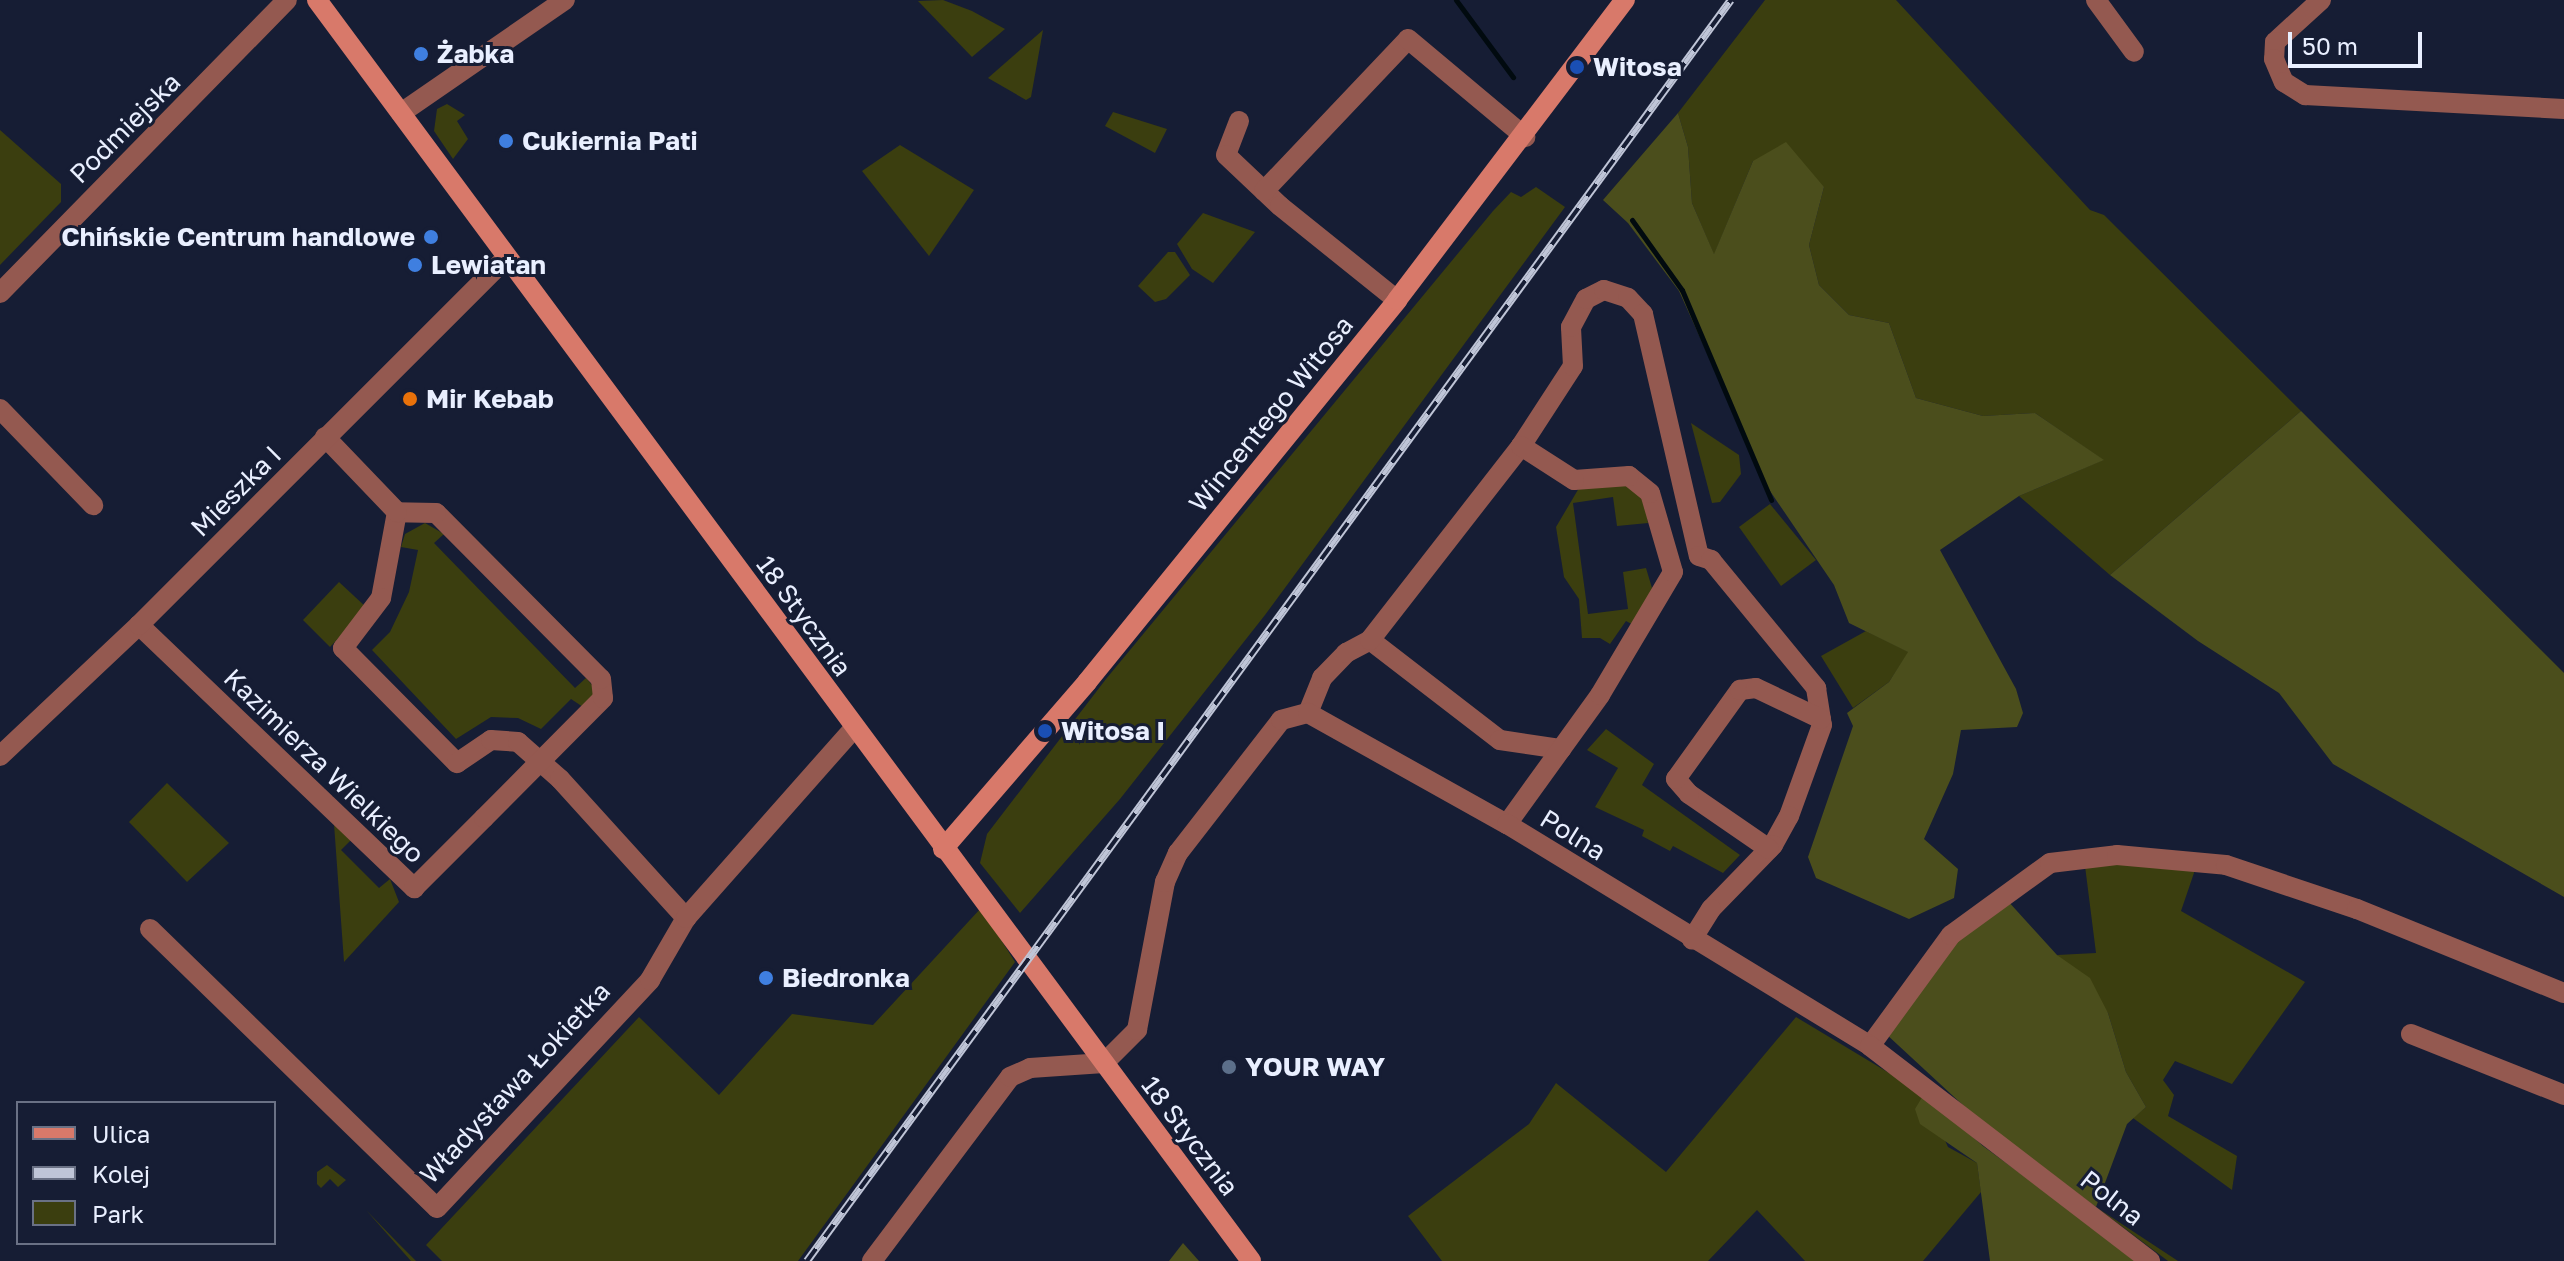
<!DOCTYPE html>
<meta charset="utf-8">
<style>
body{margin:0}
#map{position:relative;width:2564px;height:1261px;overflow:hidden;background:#161d34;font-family:"Golos Text",sans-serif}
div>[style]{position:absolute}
.green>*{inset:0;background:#3b3e0f}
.forest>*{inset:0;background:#4b4e1c}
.stream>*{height:5px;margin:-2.5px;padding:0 2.5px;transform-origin:2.5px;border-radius:2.5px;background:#010a0f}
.street>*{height:20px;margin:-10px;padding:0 10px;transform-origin:10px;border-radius:10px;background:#945950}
.secondary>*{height:20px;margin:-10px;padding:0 10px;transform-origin:10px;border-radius:10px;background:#d8796a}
.rail>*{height:8px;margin-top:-4px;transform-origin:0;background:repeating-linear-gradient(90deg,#161d34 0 15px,#bfc5d7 0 30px);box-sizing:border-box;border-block:2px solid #bfc5d7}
.dots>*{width:22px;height:22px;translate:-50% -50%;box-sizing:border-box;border:4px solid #161d34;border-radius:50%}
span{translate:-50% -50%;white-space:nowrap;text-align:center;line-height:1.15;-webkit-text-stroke:6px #161d34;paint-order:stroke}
.poi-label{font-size:26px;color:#e9efff;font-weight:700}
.left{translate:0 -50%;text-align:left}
.right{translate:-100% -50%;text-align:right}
.street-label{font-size:26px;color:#e9efff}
.legend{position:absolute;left:16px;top:1101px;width:260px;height:144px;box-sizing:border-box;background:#161d34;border:2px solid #6a7185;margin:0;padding:10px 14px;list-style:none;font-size:24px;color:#e9efff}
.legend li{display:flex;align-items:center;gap:16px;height:40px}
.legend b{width:40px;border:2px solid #6a7185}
.scale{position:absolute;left:2288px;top:32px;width:134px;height:36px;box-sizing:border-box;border:4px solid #e9efff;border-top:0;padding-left:10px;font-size:24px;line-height:28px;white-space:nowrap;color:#e9efff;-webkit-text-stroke:6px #161d34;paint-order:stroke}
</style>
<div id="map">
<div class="green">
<i style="clip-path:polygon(943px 0,972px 11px,1005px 29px,972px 57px,918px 1px)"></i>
<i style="clip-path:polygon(1765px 0,1896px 0,2090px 210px,2104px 215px,2301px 411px,2110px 575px,2019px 496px,2103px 460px,2035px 413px,1983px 416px,1916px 398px,1889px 323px,1849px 315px,1819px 285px,1809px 245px,1824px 187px,1753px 161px,1714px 255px,1692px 203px,1688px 147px,1678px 113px)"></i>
<i style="clip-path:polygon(1043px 30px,1031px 97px,1026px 100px,988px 78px)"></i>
<i style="clip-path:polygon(447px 104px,465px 115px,457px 121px,468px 139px,453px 159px,434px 131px,437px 109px)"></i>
<i style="clip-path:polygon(1113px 112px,1167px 129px,1155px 153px,1105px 126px)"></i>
<i style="clip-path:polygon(0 130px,61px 184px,61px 202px,0 265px)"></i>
<i style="clip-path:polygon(900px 145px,974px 190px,929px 256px,862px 171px)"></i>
<i style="clip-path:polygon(1536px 187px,1565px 207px,1265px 615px,1120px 799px,1020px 913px,980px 863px,987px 834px,1106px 679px,1493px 211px,1511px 192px,1521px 197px)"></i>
<i style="clip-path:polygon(1203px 213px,1255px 232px,1213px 283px,1192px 269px,1177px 244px)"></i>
<i style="clip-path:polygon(1168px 252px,1175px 252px,1190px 275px,1166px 299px,1155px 302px,1138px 286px)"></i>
<i style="clip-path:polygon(1691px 423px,1739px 455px,1741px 474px,1720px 502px,1712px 503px)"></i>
<i style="clip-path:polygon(1624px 481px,1645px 502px,1648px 523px,1617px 526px,1613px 497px,1573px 503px,1588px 614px,1628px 609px,1623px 572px,1646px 568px,1652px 588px,1639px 628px,1626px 621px,1610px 644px,1600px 638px,1582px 638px,1579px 599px,1564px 577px,1556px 527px,1579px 488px)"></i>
<i style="clip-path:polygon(1770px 504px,1816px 560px,1781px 586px,1739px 527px)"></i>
<i style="clip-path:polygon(425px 523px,444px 534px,434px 543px,575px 688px,586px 678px,592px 685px,595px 693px,583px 707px,571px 699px,541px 729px,518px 718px,491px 717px,456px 739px,372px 650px,390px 632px,409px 592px,418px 550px,401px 547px,405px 534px)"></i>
<i style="clip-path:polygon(339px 582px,367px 608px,330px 647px,303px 620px)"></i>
<i style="clip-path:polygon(1866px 631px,1909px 652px,1889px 682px,1853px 708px,1821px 656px)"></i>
<i style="clip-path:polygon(1606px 729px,1654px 764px,1642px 785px,1740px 855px,1723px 873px,1673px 846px,1670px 851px,1655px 843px,1642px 836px,1644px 830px,1595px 807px,1618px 768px,1587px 750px)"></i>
<i style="clip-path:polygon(167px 783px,229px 843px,187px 882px,129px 822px)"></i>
<i style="clip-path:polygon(334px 824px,351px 840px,341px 850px,379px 888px,390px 879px,399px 902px,344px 962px)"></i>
<i style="clip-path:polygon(2120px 863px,2195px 870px,2181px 911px,2305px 982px,2232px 1084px,2175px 1061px,2163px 1080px,2174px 1095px,2168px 1116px,2237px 1156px,2232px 1190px,2133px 1118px,2146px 1107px,2126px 1072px,2108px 1013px,2057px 955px,2096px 953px,2085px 866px)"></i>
<i style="clip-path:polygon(981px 908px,1015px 962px,798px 1261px,442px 1261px,426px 1245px,639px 1017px,719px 1095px,792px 1014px,873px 1025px)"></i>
<i style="clip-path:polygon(1796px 1017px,1924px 1094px,1948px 1147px,1977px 1163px,1981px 1192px,1923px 1261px,1805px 1261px,1757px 1210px,1708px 1261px,1442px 1261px,1408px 1216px,1529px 1124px,1556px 1083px,1666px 1172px)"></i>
<i style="clip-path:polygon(327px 1165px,346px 1180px,338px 1187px,330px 1179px,321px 1188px,317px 1184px,317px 1172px)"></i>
<i style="clip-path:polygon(2096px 1207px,2178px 1261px,2168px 1261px)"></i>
<i style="clip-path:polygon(366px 1210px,399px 1244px,416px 1261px,411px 1261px)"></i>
</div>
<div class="forest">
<i style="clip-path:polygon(1678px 113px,1688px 147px,1692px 203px,1714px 254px,1753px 161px,1786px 142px,1824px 187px,1809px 245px,1819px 285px,1849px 315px,1889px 323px,1916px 398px,1983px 416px,2035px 413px,2104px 460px,2019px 496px,1940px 550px,2016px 689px,2023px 713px,2017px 727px,1961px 730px,1953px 774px,1924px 839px,1958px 869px,1954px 898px,1909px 919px,1816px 878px,1808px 857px,1853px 726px,1847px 713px,1889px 682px,1908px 652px,1849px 623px,1834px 585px,1768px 488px,1679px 291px,1628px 223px,1603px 200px)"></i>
<i style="clip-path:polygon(2301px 411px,2564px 673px,2564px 897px,2333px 764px,2279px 693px,2198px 641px,2110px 575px)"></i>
<i style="clip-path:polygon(2007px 900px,2057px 955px,2090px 978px,2108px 1013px,2126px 1072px,2146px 1107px,2127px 1124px,2096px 1207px,1992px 1132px,1885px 1033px,1955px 937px)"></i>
<i style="clip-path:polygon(1924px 1094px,1983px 1146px,2139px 1261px,1990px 1261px,1977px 1163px,1920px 1124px,1915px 1109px)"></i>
<i style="clip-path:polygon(1183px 1243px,1199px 1261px,1169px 1261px)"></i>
</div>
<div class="stream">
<i style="left:1456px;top:0;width:96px;rotate:53.5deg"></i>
<i style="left:1632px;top:220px;width:86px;rotate:54.5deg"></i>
<i style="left:1682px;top:290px;width:228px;rotate:67deg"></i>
</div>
<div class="street">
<i style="left:2096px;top:0;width:64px;rotate:53.8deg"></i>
<i style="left:2321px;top:0;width:62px;rotate:137.6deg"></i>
<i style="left:2275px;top:42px;width:17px;rotate:93deg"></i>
<i style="left:2274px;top:59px;width:25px;rotate:67deg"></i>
<i style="left:2284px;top:82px;width:25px;rotate:32deg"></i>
<i style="left:2305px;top:95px;width:259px;rotate:3.1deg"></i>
<i style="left:401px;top:113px;width:199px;rotate:-34.6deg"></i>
<i style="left:1239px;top:121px;width:36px;rotate:111deg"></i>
<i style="left:1226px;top:155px;width:74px;rotate:43.4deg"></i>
<i style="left:1280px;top:206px;width:150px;rotate:38.8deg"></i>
<i style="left:1264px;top:191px;width:209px;rotate:-46.5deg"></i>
<i style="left:1408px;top:39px;width:153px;rotate:39.9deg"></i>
<i style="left:0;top:293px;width:410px;rotate:-45.6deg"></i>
<i style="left:0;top:409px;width:134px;rotate:45.9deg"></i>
<i style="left:397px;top:512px;width:87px;rotate:100.5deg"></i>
<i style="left:381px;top:598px;width:63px;rotate:127.2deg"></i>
<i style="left:343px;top:648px;width:162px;rotate:45.3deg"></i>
<i style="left:457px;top:763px;width:41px;rotate:-34.1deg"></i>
<i style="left:491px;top:740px;width:27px;rotate:4deg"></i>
<i style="left:518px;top:742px;width:56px;rotate:41.4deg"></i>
<i style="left:560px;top:779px;width:188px;rotate:47.8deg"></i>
<i style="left:139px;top:625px;width:381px;rotate:43.7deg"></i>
<i style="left:414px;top:888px;width:99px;rotate:-45deg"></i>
<i style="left:484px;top:818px;width:169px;rotate:-45.2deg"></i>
<i style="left:603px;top:698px;width:19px;rotate:-96deg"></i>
<i style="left:601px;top:679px;width:234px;rotate:-134.8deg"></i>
<i style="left:436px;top:513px;width:39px;rotate:-179deg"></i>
<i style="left:397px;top:512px;width:104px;rotate:-133.8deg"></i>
<i style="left:1370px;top:640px;width:164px;rotate:37.6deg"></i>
<i style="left:1500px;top:740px;width:62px;rotate:8.4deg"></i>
<i style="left:1308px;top:713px;width:38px;rotate:-68deg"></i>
<i style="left:1322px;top:678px;width:35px;rotate:-46deg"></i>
<i style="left:1346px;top:653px;width:27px;rotate:-28deg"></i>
<i style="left:1370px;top:640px;width:246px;rotate:-52.1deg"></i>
<i style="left:1521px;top:446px;width:95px;rotate:-57deg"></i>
<i style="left:1573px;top:366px;width:39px;rotate:-93deg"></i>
<i style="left:1571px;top:327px;width:32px;rotate:-62deg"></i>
<i style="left:1586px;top:299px;width:20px;rotate:-27deg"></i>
<i style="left:1604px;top:290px;width:25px;rotate:18deg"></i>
<i style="left:1628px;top:298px;width:22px;rotate:47deg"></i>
<i style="left:1643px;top:314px;width:248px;rotate:77deg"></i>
<i style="left:1699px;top:556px;width:13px;rotate:18deg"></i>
<i style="left:1711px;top:560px;width:166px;rotate:50.6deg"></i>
<i style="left:1816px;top:688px;width:37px;rotate:81deg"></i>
<i style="left:1822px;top:725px;width:97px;rotate:109.9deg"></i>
<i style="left:1789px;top:816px;width:33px;rotate:119deg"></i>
<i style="left:1773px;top:845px;width:89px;rotate:134.1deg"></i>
<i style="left:1711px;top:909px;width:36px;rotate:122deg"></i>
<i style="left:0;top:756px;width:191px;rotate:-43.3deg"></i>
<i style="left:139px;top:625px;width:518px;rotate:-45deg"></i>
<i style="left:1507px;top:824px;width:159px;rotate:-54.2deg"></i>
<i style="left:1600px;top:695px;width:143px;rotate:-59.3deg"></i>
<i style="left:1673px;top:572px;width:82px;rotate:-106.2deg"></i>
<i style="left:1650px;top:493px;width:27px;rotate:-141deg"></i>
<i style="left:1629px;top:476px;width:55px;rotate:175.8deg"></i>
<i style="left:1574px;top:480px;width:63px;rotate:-147.3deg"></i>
<i style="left:1769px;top:849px;width:97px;rotate:-145.5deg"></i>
<i style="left:1689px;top:794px;width:20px;rotate:-131deg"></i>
<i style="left:1676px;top:779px;width:110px;rotate:-54.3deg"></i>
<i style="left:1740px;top:690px;width:16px;rotate:-7deg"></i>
<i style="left:1756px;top:688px;width:72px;rotate:25.5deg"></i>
<i style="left:150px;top:929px;width:400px;rotate:44.2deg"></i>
<i style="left:437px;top:1208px;width:312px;rotate:-46.9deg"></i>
<i style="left:650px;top:980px;width:72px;rotate:-59.9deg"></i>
<i style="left:686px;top:918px;width:254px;rotate:-48.5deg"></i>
<i style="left:2411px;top:1034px;width:165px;rotate:21.7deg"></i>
<i style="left:1870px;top:1046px;width:137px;rotate:-53.9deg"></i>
<i style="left:1951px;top:935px;width:122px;rotate:-36deg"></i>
<i style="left:2050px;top:863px;width:67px;rotate:-6.8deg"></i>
<i style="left:2117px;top:855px;width:109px;rotate:5.2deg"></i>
<i style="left:2226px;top:865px;width:138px;rotate:18.6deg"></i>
<i style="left:2357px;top:909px;width:223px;rotate:22.1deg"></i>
<i style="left:872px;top:1261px;width:230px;rotate:-53.1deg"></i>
<i style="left:1010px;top:1077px;width:22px;rotate:-24deg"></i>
<i style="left:1030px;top:1068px;width:74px;rotate:-3.9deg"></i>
<i style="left:1104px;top:1063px;width:47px;rotate:-45deg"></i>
<i style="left:1137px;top:1030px;width:151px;rotate:-79.3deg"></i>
<i style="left:1165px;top:882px;width:32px;rotate:-66deg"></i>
<i style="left:1178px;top:853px;width:168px;rotate:-52.2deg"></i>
<i style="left:1281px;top:720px;width:28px;rotate:-15deg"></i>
<i style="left:1308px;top:713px;width:228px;rotate:29.2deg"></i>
<i style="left:1507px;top:824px;width:426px;rotate:31.4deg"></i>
<i style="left:1870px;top:1046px;width:353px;rotate:37.5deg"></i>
</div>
<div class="secondary">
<i style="left:317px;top:0;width:1569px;rotate:53.47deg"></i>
<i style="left:943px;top:849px;width:221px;rotate:-49.2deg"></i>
<i style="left:1087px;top:682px;width:492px;rotate:-50.9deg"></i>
<i style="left:1397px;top:300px;width:377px;rotate:-52.8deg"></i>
</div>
<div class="rail">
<i style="left:807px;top:1261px;width:1563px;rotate:-53.77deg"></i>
</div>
<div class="dots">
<i style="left:421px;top:54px;background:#3f7fe0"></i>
<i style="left:1577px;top:67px;background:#1a4fb4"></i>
<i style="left:506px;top:141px;background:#3f7fe0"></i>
<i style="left:431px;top:237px;background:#3f7fe0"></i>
<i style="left:415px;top:265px;background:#3f7fe0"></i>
<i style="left:410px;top:399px;background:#e8710a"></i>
<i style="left:1045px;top:731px;background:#1a4fb4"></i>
<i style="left:766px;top:978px;background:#3f7fe0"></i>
<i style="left:1229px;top:1067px;background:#5c6f8a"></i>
</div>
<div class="poi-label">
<span class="left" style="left:437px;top:54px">Żabka</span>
<span class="left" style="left:1593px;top:67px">Witosa</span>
<span class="left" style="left:522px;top:141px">Cukiernia Pati</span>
<span class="right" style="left:415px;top:237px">Chińskie Centrum handlowe</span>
<span class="left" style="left:431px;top:265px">Lewiatan</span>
<span class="left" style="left:426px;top:399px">Mir Kebab</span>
<span class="left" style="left:1061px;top:731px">Witosa I</span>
<span class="left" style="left:782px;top:978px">Biedronka</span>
<span class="left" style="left:1245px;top:1067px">YOUR WAY</span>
</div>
<div class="street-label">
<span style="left:125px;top:128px;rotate:-45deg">Podmiejska</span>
<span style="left:1271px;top:414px;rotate:-51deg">Wincentego Witosa</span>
<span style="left:236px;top:491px;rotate:-45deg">Mieszka I</span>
<span style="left:804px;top:616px;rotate:54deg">18 Stycznia</span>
<span style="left:324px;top:766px;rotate:44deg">Kazimierza Wielkiego</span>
<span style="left:1573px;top:835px;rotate:32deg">Polna</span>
<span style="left:515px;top:1083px;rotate:-47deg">Władysława Łokietka</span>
<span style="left:1190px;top:1136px;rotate:53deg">18 Stycznia</span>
<span style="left:2112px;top:1198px;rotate:38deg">Polna</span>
</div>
<ul class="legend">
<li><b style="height:10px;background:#d8796a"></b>Ulica</li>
<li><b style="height:10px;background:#bfc5d7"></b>Kolej</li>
<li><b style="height:22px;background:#3b3e0f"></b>Park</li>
</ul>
<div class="scale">50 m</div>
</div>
